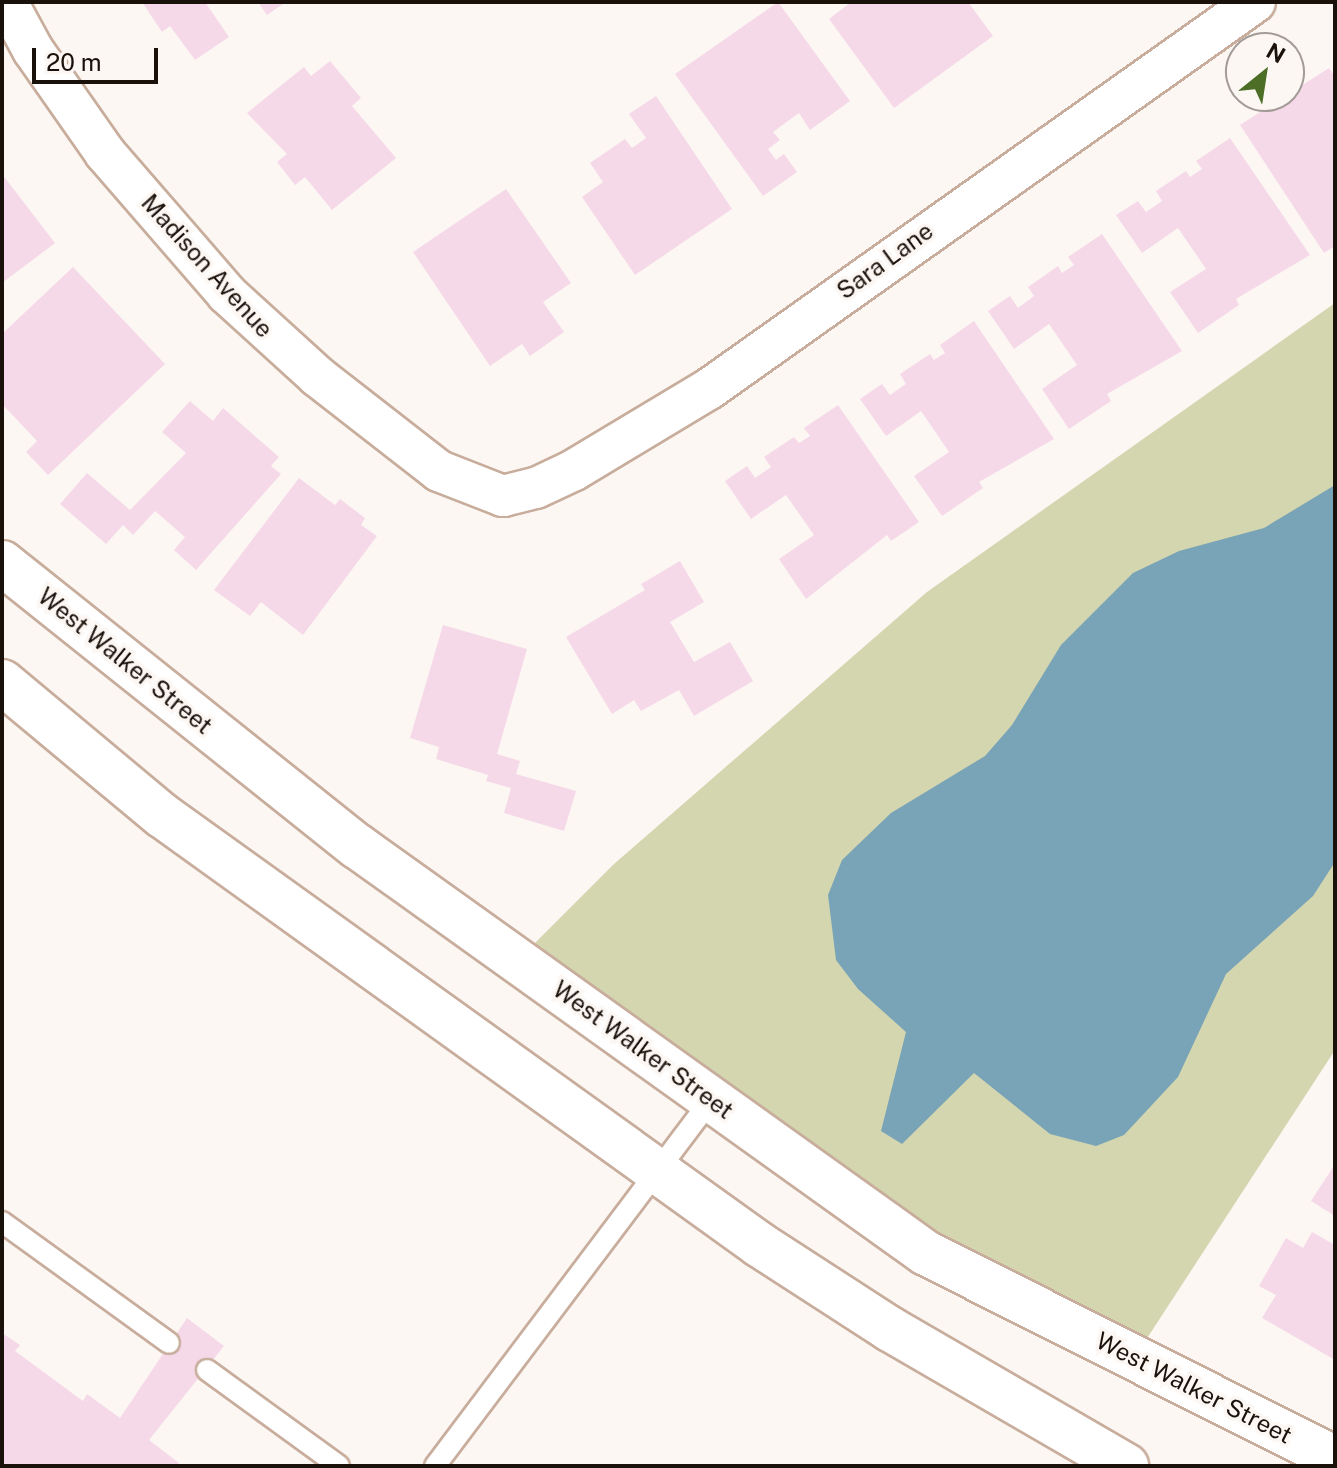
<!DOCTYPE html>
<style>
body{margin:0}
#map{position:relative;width:1337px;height:1468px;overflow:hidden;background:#fcf7f3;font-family:"Public Sans",sans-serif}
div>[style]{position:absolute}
.green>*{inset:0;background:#d3d6af}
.water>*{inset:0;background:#79a3b6}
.building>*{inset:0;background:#f6d9e9}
.roads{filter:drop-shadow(2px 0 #c8ad9c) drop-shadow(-2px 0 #c8ad9c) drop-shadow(0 2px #c8ad9c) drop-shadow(0 -2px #c8ad9c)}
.service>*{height:20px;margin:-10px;padding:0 10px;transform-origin:10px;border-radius:10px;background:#fff}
.minor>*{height:40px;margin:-20px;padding:0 20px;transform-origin:20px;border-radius:20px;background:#fff}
.tertiary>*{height:44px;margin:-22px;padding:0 22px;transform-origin:22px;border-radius:22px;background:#fff}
span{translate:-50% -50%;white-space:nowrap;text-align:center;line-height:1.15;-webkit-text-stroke:7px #fcf7f3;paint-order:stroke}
.street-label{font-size:24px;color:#1a110a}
.frame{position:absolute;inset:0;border:4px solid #1a110a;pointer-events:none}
.north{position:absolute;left:1225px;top:32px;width:80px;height:80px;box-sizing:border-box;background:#fcf7f3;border:2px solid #a29b96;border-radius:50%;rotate:30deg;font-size:22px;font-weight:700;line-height:32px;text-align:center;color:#1a110a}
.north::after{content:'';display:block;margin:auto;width:28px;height:36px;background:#4c6e26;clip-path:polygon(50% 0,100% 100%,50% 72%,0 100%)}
.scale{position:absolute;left:32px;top:48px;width:126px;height:36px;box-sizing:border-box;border:4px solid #1a110a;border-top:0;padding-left:10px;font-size:24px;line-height:28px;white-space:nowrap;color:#1a110a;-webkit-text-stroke:6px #fcf7f3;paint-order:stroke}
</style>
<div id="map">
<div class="green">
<i style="clip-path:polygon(1335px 303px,1335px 1050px,1140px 1349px,947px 1243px,531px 947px,614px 864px,927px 592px)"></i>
</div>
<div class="water">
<i style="clip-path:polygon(1335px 485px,1335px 862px,1313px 896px,1226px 974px,1178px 1077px,1124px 1135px,1096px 1146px,1050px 1134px,974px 1073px,902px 1144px,881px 1131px,906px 1032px,858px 989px,836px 960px,828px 895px,842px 860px,891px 813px,985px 756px,1012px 725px,1061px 645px,1133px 573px,1179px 551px,1264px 528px)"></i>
</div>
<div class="building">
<i style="clip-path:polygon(142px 2px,205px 2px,229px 37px,195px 60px,170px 26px,162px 32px)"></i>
<i style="clip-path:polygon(258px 2px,286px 2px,267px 15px)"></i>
<i style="clip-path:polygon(778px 2px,850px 101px,810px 130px,799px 113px,773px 132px,780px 140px,768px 149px,776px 160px,784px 154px,797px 172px,763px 196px,675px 74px)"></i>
<i style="clip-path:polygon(851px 2px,968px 2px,993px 36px,894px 108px,829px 19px)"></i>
<i style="clip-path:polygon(330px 61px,361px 98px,352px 106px,396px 158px,332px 210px,305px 177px,295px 185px,277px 162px,287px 154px,247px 113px,304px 67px,311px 76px)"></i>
<i style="clip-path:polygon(1329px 68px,1335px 77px,1335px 246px,1324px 253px,1240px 125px)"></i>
<i style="clip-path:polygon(656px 96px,732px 209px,635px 275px,582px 197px,603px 182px,590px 163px,625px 139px,632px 148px,646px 138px,629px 114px)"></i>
<i style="clip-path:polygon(1230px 138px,1310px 255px,1236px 299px,1239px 305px,1198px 333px,1170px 292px,1206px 269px,1178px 228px,1142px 253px,1116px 215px,1138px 201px,1146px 212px,1162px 201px,1156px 191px,1186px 171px,1190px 177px,1202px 169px,1196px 161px)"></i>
<i style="clip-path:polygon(2px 174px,55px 243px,2px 283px)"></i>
<i style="clip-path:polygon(506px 189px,571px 283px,543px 302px,564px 332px,530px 356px,522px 344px,490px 366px,413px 252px)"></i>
<i style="clip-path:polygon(1102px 234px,1182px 351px,1107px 394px,1111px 401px,1069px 429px,1042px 389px,1077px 365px,1049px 324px,1014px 349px,988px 311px,1010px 296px,1018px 308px,1034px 296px,1028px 287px,1058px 266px,1062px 273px,1074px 265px,1068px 257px)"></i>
<i style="clip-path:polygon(73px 267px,165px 364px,48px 475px,26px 452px,37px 441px,2px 404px,2px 334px)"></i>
<i style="clip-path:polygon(974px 321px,1054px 439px,979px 482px,983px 488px,942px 516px,914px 476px,949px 452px,921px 411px,886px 436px,860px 399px,882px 384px,890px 395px,906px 384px,900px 374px,930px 354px,934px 360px,945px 353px,940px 345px)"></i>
<i style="clip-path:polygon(190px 401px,213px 421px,223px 408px,279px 457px,271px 466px,281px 474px,196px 570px,174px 550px,185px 537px,155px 511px,133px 535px,123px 525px,106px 544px,60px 504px,87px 473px,130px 510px,186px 453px,162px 432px)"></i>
<i style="clip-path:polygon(838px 405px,919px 522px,891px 541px,887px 535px,806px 599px,779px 559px,814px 535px,786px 495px,751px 519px,725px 481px,747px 466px,755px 478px,771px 467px,764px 457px,794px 437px,799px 443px,810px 436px,804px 428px)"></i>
<i style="clip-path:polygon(299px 478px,335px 505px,340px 499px,365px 518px,361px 525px,377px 536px,303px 635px,261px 602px,250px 616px,214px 590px)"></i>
<i style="clip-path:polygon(680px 561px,704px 602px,670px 622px,694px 662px,730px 642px,753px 681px,694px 716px,679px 690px,641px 711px,634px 700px,612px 714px,566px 637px,645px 590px,641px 584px)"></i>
<i style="clip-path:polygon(443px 625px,527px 649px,497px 754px,520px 761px,516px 774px,576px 791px,564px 831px,504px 813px,511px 788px,486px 781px,488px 775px,436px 759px,439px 747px,410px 738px)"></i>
<i style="clip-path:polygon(1335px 1164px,1335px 1216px,1311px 1201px)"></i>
<i style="clip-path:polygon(1312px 1232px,1335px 1245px,1335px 1360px,1262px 1318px,1276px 1295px,1259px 1286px,1286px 1238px,1303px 1248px)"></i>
<i style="clip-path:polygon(187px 1318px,224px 1346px,149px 1440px,179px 1463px,177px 1466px,2px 1466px,2px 1333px,20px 1345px,15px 1351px,83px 1401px,87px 1394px,120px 1418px)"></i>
</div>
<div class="roads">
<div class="service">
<i style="left:2px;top:1222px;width:206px;rotate:35.9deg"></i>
<i style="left:207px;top:1370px;width:163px;rotate:36deg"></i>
<i style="left:435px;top:1466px;width:460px;rotate:-53deg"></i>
</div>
<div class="minor">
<i style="left:7px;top:2px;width:55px;rotate:61.6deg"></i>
<i style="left:33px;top:50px;width:126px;rotate:55deg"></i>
<i style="left:105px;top:153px;width:186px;rotate:49.1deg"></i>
<i style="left:227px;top:294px;width:122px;rotate:42.3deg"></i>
<i style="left:317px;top:376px;width:155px;rotate:37.9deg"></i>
<i style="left:439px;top:471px;width:69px;rotate:21.3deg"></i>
<i style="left:503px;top:496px;width:34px;rotate:-14deg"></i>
<i style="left:536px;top:488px;width:42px;rotate:-25.3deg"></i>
<i style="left:574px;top:470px;width:157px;rotate:-31deg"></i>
<i style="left:709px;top:389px;width:669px;rotate:-35.33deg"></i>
</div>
<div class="tertiary">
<i style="left:2px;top:563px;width:454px;rotate:38.6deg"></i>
<i style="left:357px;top:846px;width:700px;rotate:35.58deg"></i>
<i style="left:926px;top:1253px;width:458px;rotate:26.7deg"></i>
<i style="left:2px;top:682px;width:209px;rotate:39.8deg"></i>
<i style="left:163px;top:816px;width:735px;rotate:35.7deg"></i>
<i style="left:760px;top:1245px;width:155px;rotate:32.9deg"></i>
<i style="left:890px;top:1329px;width:273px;rotate:30.1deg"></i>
</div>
</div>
<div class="street-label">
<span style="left:885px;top:261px;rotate:-36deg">Sara Lane</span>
<span style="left:207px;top:266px;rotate:48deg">Madison Avenue</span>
<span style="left:125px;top:661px;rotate:39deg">West Walker Street</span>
<span style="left:643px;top:1050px;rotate:36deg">West Walker Street</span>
<span style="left:1194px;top:1388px;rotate:27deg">West Walker Street</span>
</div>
<div class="frame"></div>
<div class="north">N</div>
<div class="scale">20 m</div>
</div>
